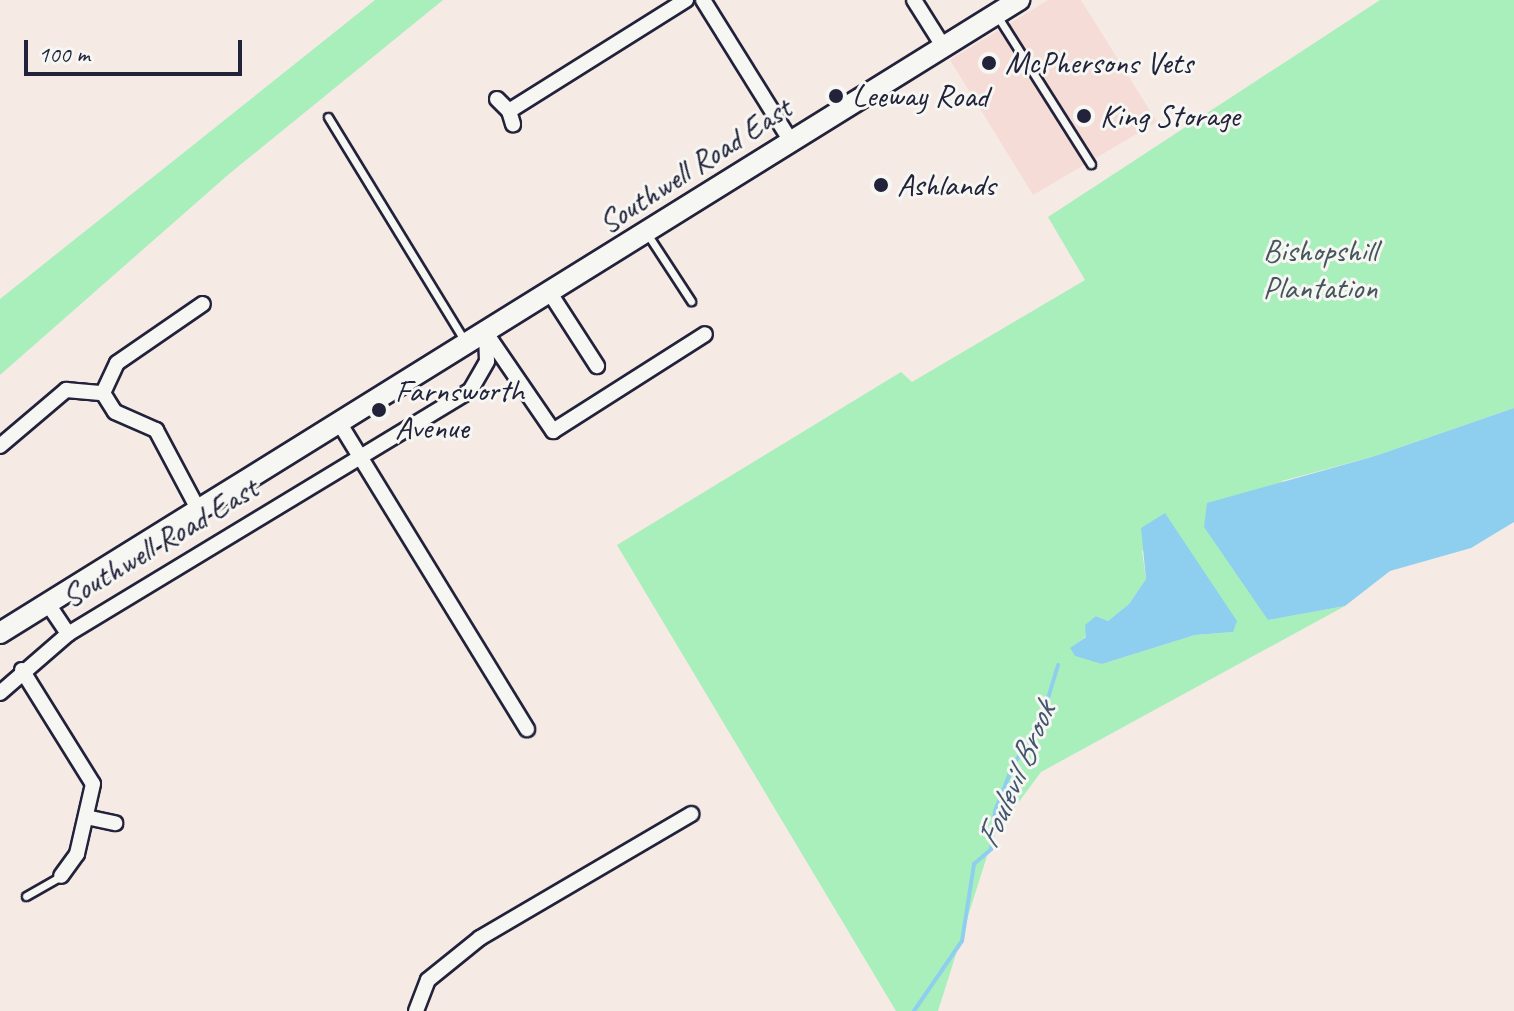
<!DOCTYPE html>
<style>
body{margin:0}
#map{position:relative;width:1514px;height:1011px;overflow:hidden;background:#f6eae5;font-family:Caveat,sans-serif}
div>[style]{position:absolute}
.built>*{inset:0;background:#f6dcd6}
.green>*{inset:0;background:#a9efbb}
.water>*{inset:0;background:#8ecfef}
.stream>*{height:4px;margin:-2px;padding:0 2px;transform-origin:2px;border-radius:2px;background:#8ecfef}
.roads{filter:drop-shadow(2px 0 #22223b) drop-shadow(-2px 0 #22223b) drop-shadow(0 2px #22223b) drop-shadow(0 -2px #22223b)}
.lane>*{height:7px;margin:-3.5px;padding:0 3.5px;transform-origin:3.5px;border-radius:3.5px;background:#f6f6f2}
.street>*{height:14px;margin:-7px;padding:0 7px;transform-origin:7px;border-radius:7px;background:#f6f6f2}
.secondary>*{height:20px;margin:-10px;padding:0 10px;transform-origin:10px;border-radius:10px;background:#f6f6f2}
.dots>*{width:22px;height:22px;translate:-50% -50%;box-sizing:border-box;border:4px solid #f6f6f2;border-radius:50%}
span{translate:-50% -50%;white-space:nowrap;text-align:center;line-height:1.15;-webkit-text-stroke:6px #f6f6f2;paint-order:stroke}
.poi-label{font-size:32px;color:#22223b}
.left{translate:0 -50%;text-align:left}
.street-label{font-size:32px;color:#22223b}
.park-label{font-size:32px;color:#44555b}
.water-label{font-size:34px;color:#425671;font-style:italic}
.scale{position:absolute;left:24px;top:40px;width:218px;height:36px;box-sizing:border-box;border:4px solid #22223b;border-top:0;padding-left:10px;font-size:24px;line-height:28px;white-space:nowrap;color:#22223b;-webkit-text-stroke:6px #f6f6f2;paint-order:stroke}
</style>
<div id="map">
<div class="built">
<i style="clip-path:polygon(1048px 0,1081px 0,1157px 122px,1033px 195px,950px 60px)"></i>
</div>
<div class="green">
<i style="clip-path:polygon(375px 0,443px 0,229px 174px,0 375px,0 299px)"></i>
<i style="clip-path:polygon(evenodd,1380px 0,1514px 0,1514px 408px,1375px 456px,1282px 481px,1268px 620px,1345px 606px,1041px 772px,993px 837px,938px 1011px,896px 1011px,617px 545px,901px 372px,912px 382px,1085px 280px,1048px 217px,1380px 0,1142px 550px,1233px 632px,1195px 635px,1102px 664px,1071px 649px,1086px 636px,1096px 616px,1108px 621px,1129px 604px,1146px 579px,1142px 550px)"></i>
</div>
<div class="water">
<i style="clip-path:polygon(1514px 408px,1514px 522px,1471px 548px,1390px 571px,1345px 606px,1268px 620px,1204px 527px,1207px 503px,1375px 456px)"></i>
<i style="clip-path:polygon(1165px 513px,1237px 621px,1233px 632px,1195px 635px,1102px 664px,1075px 656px,1070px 648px,1086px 637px,1085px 625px,1096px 616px,1108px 621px,1129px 604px,1146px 579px,1141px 528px)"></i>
</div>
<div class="stream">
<i style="left:914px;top:1011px;width:85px;rotate:-55.6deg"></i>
<i style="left:962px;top:941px;width:78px;rotate:-81.1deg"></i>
<i style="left:974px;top:864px;width:23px;rotate:-41deg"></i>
<i style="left:991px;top:849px;width:38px;rotate:-84deg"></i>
<i style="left:995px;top:811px;width:52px;rotate:-68.4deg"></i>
<i style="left:1014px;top:763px;width:40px;rotate:-53deg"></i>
<i style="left:1038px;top:731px;width:69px;rotate:-73.1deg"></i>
</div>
<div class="roads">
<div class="lane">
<i style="left:998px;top:17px;width:174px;rotate:57.7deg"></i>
<i style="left:328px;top:117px;width:265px;rotate:58.6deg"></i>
<i style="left:648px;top:235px;width:79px;rotate:56.9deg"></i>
<i style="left:26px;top:896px;width:40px;rotate:-29.7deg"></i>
</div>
<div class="street">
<i style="left:703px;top:0;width:165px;rotate:58.1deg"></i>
<i style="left:914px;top:0;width:54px;rotate:57.8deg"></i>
<i style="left:497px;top:99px;width:17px;rotate:45deg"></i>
<i style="left:509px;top:111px;width:14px;rotate:73deg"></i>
<i style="left:509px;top:111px;width:209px;rotate:-32.1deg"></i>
<i style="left:550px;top:293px;width:87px;rotate:57.2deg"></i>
<i style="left:486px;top:333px;width:119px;rotate:55.6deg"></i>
<i style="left:553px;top:431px;width:180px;rotate:-32.5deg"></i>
<i style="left:103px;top:393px;width:22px;rotate:58deg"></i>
<i style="left:115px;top:412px;width:45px;rotate:23.7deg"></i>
<i style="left:156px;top:430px;width:92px;rotate:62deg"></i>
<i style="left:340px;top:424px;width:358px;rotate:58.5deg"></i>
<i style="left:0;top:446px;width:87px;rotate:-40.3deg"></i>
<i style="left:66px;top:390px;width:37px;rotate:5deg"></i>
<i style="left:103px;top:393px;width:33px;rotate:-65deg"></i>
<i style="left:117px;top:363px;width:104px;rotate:-34.5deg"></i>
<i style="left:48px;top:604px;width:36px;rotate:56deg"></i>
<i style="left:22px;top:670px;width:134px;rotate:58.1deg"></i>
<i style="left:93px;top:784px;width:72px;rotate:102.9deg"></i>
<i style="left:77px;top:854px;width:27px;rotate:126deg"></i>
<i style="left:0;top:693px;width:90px;rotate:-40.9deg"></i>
<i style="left:68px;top:634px;width:470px;rotate:-31.2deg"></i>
<i style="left:470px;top:391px;width:34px;rotate:-60deg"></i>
<i style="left:487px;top:361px;width:29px;rotate:-92deg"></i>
<i style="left:86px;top:817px;width:30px;rotate:12deg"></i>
<i style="left:416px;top:1011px;width:33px;rotate:-69deg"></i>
<i style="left:428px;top:980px;width:67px;rotate:-38.9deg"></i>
<i style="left:480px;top:938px;width:245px;rotate:-30.4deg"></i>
</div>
<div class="secondary">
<i style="left:0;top:633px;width:1200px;rotate:-31.85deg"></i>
</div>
</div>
<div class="dots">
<i style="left:989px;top:63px;background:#22223b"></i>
<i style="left:836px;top:96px;background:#22223b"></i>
<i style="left:1084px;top:116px;background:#22223b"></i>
<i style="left:881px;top:185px;background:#22223b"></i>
<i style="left:379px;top:410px;background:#22223b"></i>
</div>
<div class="poi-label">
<span class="left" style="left:1005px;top:63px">McPhersons Vets</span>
<span class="left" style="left:852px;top:96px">Leeway Road</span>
<span class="left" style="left:1100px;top:116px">King Storage</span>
<span class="left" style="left:897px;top:185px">Ashlands</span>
<span class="left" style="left:395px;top:410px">Farnsworth<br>Avenue</span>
</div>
<div class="street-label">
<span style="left:695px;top:166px;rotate:-33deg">Southwell Road East</span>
<span style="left:160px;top:543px;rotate:-31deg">Southwell Road East</span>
</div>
<div class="park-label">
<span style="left:1320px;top:270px">Bishopshill<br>Plantation</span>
</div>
<div class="water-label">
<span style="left:1015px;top:775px;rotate:-67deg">Foulevil Brook</span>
</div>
<div class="scale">100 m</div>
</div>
